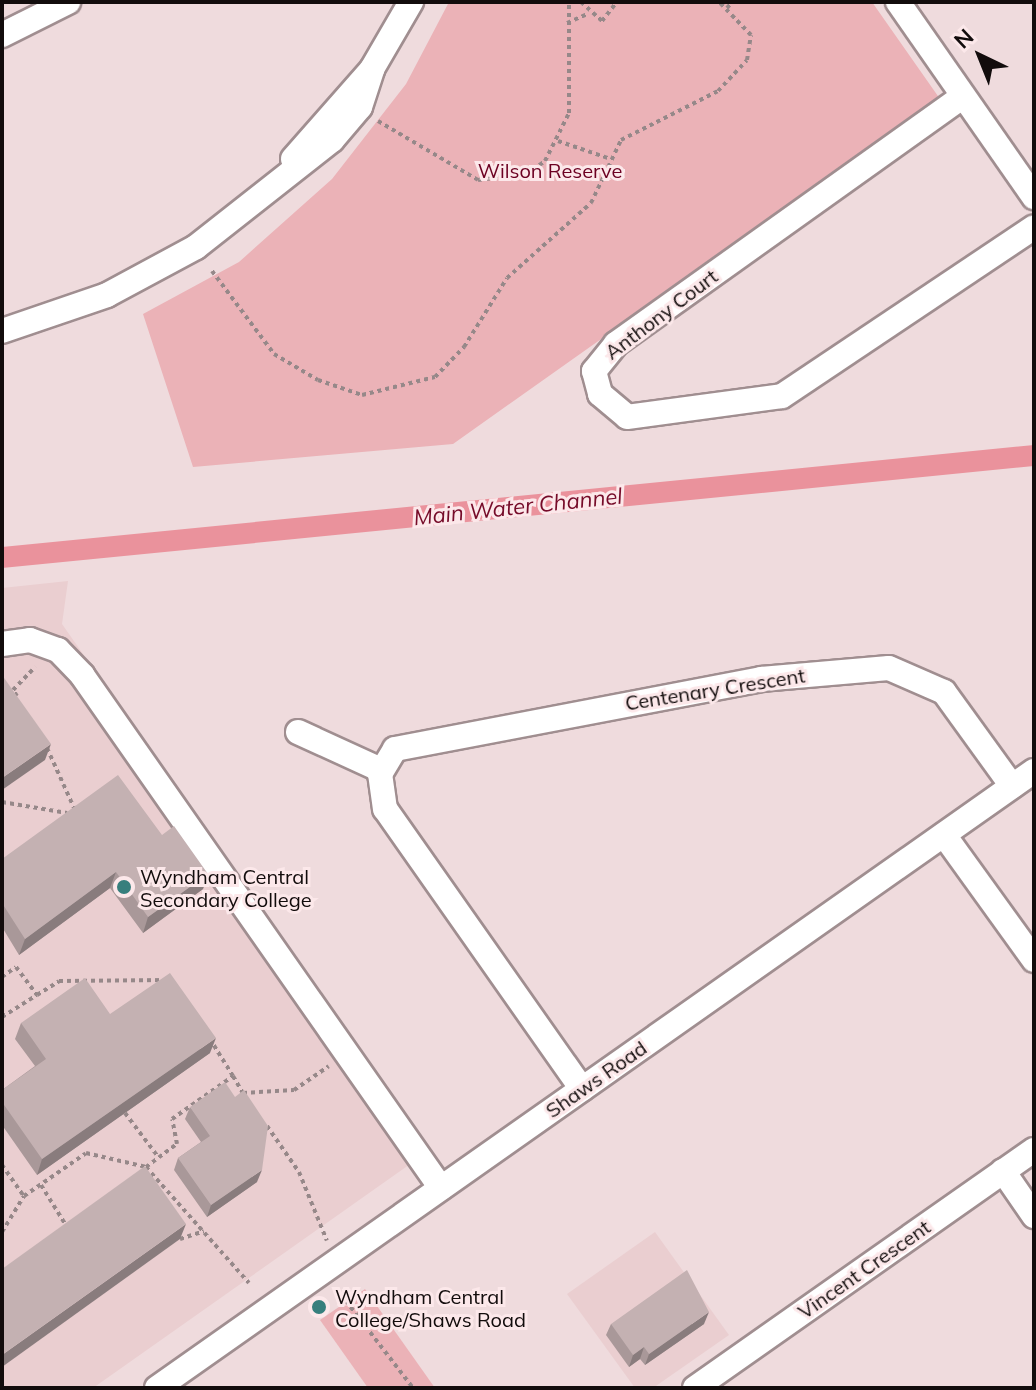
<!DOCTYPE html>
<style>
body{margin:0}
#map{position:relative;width:1036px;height:1390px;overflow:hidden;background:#efdbdd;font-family:Mulish,sans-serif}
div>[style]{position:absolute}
.built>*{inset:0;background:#eaced0}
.green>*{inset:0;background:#ebb2b7}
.water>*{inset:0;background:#ea929c}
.path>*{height:4px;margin-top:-2px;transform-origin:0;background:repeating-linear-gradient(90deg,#968889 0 4px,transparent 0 8px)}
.roads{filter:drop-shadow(2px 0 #a08e90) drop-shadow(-2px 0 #a08e90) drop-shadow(0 2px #a08e90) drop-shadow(0 -2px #a08e90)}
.minor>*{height:24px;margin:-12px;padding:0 12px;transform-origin:12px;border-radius:12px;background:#fff}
.wall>*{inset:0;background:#a99899}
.shaded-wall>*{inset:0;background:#897c7d}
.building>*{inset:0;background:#c4b1b2}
.dots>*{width:22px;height:22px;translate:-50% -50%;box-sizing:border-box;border:4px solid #fce8ea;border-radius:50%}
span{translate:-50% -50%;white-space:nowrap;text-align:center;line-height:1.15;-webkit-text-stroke:6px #fce8ea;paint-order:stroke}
.park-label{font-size:20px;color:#6c0022}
.street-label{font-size:20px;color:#120c0c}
.poi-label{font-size:20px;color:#120c0c}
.left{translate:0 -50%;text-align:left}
.water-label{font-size:22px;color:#760b29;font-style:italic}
.frame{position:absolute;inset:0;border:4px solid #120c0c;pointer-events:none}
.north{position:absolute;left:940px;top:16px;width:80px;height:80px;-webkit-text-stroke:6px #fce8ea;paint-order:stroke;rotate:317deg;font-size:22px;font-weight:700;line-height:32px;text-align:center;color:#120c0c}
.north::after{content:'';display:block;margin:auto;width:28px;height:36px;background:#120c0c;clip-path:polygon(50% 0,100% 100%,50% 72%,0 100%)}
</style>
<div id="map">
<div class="built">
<i style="clip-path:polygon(68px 581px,62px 624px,430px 1150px,93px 1388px,2px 1388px,2px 588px)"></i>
<i style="clip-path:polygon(655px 1232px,729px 1335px,653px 1388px,635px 1388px,567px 1294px)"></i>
</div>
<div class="green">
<i style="clip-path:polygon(449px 2px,872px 2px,940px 99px,453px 444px,193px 467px,143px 314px,239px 262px,332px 179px,406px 84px)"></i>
<i style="clip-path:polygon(365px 1289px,435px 1388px,368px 1388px,320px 1320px)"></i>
</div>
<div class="water">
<i style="clip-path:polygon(1034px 445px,1034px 466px,2px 568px,2px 547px)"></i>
</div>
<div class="path">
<i style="left:581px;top:2px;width:28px;rotate:42deg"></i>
<i style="left:602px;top:21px;width:24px;rotate:-52deg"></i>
<i style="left:727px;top:8px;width:8px;rotate:-50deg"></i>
<i style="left:567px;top:23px;width:22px;rotate:-24deg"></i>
<i style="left:378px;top:121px;width:116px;rotate:30.5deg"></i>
<i style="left:478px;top:180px;width:48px;rotate:-7.1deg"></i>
<i style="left:526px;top:174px;width:23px;rotate:-34deg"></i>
<i style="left:545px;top:161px;width:54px;rotate:-63.4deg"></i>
<i style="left:569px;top:113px;width:111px;rotate:-90deg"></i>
<i style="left:558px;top:141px;width:53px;rotate:18.8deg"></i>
<i style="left:212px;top:271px;width:104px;rotate:53.2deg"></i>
<i style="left:274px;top:354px;width:51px;rotate:30.6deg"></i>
<i style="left:318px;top:380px;width:46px;rotate:18.8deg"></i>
<i style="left:362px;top:395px;width:75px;rotate:-13.9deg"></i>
<i style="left:435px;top:377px;width:42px;rotate:-46deg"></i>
<i style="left:464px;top:347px;width:81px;rotate:-58.1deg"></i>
<i style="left:507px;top:278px;width:113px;rotate:-41.8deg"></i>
<i style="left:591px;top:203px;width:70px;rotate:-64.5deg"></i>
<i style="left:621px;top:140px;width:109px;rotate:-26.8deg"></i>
<i style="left:718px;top:91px;width:42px;rotate:-46.9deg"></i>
<i style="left:747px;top:60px;width:25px;rotate:-81deg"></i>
<i style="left:751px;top:35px;width:46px;rotate:-134.1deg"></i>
<i style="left:17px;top:696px;width:7px;rotate:-124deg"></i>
<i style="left:13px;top:690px;width:32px;rotate:-46deg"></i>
<i style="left:47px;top:748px;width:68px;rotate:65.7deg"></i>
<i style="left:2px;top:802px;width:66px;rotate:9.6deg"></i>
<i style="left:2px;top:977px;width:17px;rotate:-36deg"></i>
<i style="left:16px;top:967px;width:35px;rotate:53deg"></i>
<i style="left:37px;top:995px;width:26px;rotate:-32deg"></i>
<i style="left:59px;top:981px;width:109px;rotate:-0.5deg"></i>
<i style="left:2px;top:1017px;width:41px;rotate:-32.2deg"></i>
<i style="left:233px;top:1076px;width:20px;rotate:60deg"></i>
<i style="left:243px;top:1093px;width:51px;rotate:-3.4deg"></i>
<i style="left:294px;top:1090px;width:42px;rotate:-34.4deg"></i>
<i style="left:125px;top:1113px;width:56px;rotate:52.9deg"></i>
<i style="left:267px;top:1126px;width:56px;rotate:55.2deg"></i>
<i style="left:299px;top:1172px;width:74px;rotate:67.9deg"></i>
<i style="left:2px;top:1165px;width:38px;rotate:55deg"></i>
<i style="left:146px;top:1167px;width:39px;rotate:-37deg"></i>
<i style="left:177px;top:1144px;width:25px;rotate:-101deg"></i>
<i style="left:172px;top:1119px;width:75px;rotate:-35.2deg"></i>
<i style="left:233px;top:1076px;width:39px;rotate:-122deg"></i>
<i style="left:41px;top:1185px;width:49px;rotate:58.2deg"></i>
<i style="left:2px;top:1232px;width:42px;rotate:-58.6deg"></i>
<i style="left:24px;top:1196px;width:75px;rotate:-34.7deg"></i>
<i style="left:86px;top:1153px;width:62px;rotate:13.1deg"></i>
<i style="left:146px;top:1167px;width:155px;rotate:48.4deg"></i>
<i style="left:180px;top:1239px;width:25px;rotate:-18deg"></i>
<i style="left:336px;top:1288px;width:126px;rotate:52.4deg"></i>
</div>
<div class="roads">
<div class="minor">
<i style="left:898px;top:2px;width:238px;rotate:55.1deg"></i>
<i style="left:2px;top:35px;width:74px;rotate:-26.6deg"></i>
<i style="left:962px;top:97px;width:425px;rotate:144.5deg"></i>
<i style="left:616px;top:344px;width:35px;rotate:129deg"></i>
<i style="left:594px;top:371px;width:24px;rotate:75deg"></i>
<i style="left:600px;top:394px;width:35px;rotate:40deg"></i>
<i style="left:627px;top:417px;width:156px;rotate:-7.7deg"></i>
<i style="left:782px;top:396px;width:303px;rotate:-33.8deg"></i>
<i style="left:293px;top:159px;width:120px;rotate:-48.7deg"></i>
<i style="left:372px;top:69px;width:78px;rotate:-59.8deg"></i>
<i style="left:2px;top:331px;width:111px;rotate:-18.9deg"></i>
<i style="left:107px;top:295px;width:101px;rotate:-28.3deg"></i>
<i style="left:196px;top:247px;width:173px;rotate:-38.2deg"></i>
<i style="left:332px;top:140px;width:43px;rotate:-49.7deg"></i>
<i style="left:360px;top:107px;width:40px;rotate:-72deg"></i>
<i style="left:2px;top:644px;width:28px;rotate:-8deg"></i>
<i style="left:30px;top:640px;width:30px;rotate:20deg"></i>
<i style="left:58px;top:650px;width:35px;rotate:46deg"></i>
<i style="left:82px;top:675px;width:626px;rotate:55.02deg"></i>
<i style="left:298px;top:732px;width:91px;rotate:24.6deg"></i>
<i style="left:944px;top:835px;width:154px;rotate:54.2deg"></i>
<i style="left:582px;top:1089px;width:342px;rotate:-125.1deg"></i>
<i style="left:385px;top:809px;width:35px;rotate:-98deg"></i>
<i style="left:380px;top:774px;width:29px;rotate:-59deg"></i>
<i style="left:395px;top:749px;width:373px;rotate:-10.8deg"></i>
<i style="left:761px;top:679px;width:128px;rotate:-4.9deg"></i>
<i style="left:889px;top:668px;width:60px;rotate:23.6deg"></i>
<i style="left:944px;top:692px;width:116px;rotate:54.1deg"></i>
<i style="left:1003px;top:1171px;width:55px;rotate:55.4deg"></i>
<i style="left:157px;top:1388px;width:1072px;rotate:-35.13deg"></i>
<i style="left:695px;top:1388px;width:414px;rotate:-35.1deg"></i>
</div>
</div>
<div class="wall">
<i style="clip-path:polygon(162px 835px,208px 874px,203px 889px,143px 933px,110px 888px,19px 955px,2px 927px,2px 859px)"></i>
<i style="clip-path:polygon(110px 1014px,210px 1053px,37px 1175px,2px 1125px,2px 1090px,35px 1066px,15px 1039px,21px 1023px)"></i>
<i style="clip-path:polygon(190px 1107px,257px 1182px,207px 1217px,174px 1170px,178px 1158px,201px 1142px,185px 1119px)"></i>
<i style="clip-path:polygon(611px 1324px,704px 1324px,645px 1365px,640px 1359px,629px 1367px,606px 1335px)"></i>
</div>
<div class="shaded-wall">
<i style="clip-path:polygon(51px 744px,45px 760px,2px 790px,2px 778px)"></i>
<i style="clip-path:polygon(116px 872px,110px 888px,19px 955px,25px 939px)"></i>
<i style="clip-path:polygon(208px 874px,203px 889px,143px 933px,148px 917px)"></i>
<i style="clip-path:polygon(216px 1038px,210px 1053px,37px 1175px,42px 1159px)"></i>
<i style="clip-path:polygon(262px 1170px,257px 1182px,207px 1217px,211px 1205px)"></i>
<i style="clip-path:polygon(186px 1224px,180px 1239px,2px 1367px,2px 1355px)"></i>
<i style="clip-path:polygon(709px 1312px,704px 1324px,645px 1365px,649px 1354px)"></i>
<i style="clip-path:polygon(644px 1347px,640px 1359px,629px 1367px,633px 1355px)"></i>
</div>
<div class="building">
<i style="clip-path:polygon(2px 675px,51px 744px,2px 778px)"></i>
<i style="clip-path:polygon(118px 775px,162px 835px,174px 826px,208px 874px,148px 917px,116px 872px,25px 939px,2px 903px,2px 859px)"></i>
<i style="clip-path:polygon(170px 973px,216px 1038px,42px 1159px,2px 1102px,2px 1090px,46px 1059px,21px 1023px,85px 978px,110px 1014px)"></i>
<i style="clip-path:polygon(225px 1082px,235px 1097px,244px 1090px,268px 1126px,262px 1170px,211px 1205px,178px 1158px,210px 1136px,190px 1107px)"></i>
<i style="clip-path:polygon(145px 1166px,186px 1224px,2px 1355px,2px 1269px)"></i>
<i style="clip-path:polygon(687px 1270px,709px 1312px,649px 1354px,644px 1347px,633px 1355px,611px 1324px)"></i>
</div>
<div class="dots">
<i style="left:124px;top:887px;background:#377f7d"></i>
<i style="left:319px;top:1307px;background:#377f7d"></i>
</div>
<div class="park-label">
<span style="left:550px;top:170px">Wilson Reserve</span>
</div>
<div class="street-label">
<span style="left:661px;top:314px;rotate:-37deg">Anthony Court</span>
<span style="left:715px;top:689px;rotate:-9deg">Centenary Crescent</span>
<span style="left:596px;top:1079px;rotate:-35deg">Shaws Road</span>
<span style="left:864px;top:1269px;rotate:-35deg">Vincent Crescent</span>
</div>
<div class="poi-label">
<span class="left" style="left:140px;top:888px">Wyndham Central<br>Secondary College</span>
<span class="left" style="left:335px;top:1308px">Wyndham Central<br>College/Shaws Road</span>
</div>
<div class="water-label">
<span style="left:518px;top:507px;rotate:-6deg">Main Water Channel</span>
</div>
<div class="frame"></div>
<div class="north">N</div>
</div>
